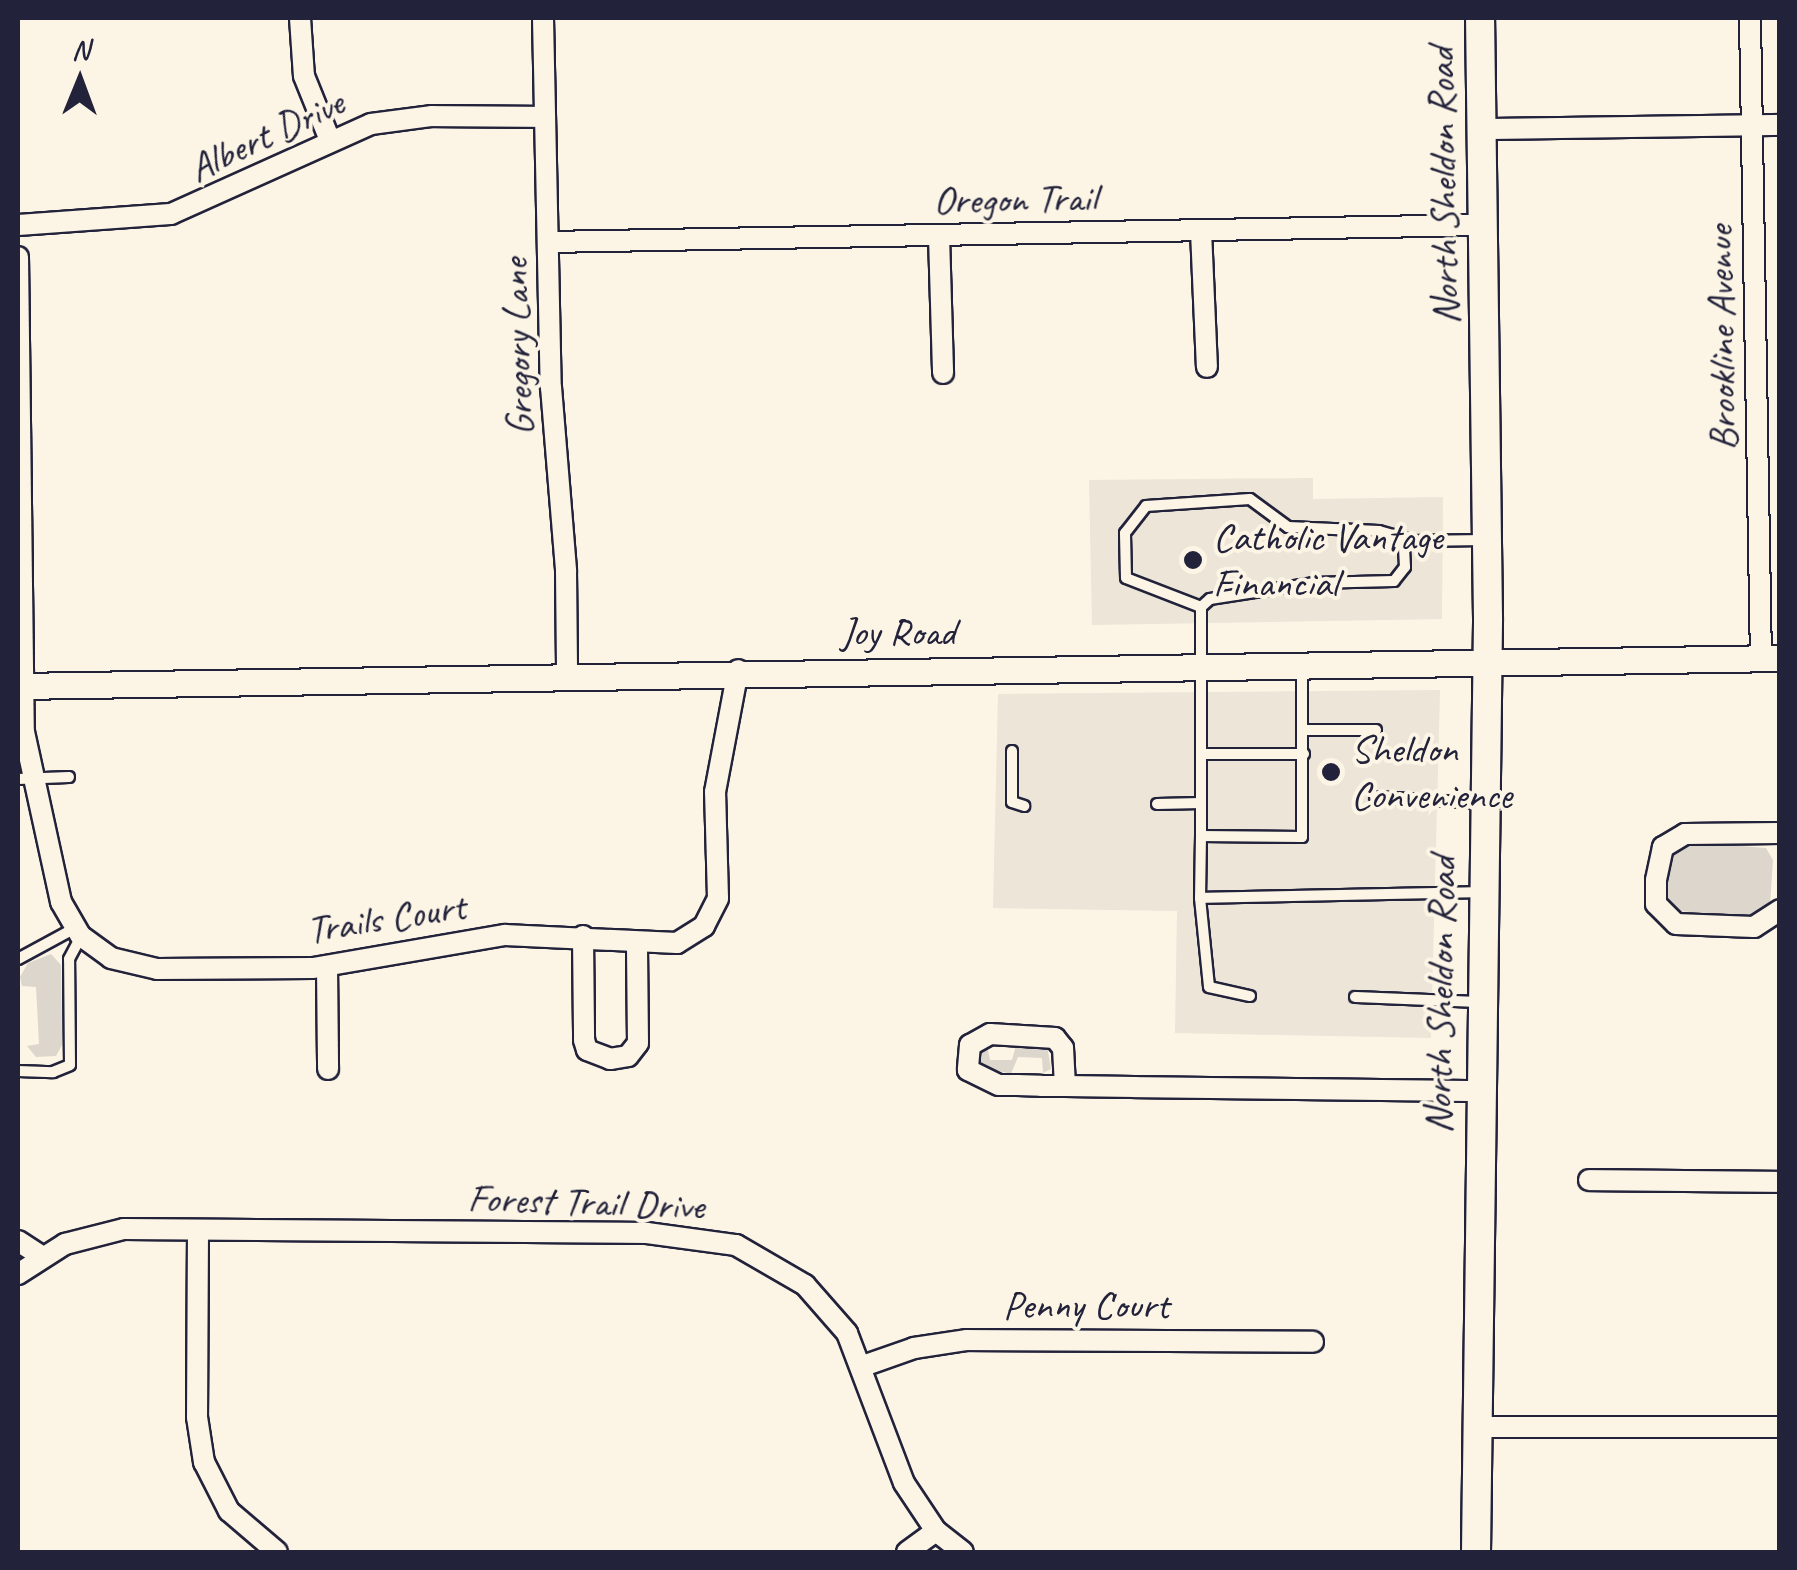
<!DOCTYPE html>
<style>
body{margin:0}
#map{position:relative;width:1797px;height:1570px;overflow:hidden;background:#fcf5e5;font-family:Caveat,sans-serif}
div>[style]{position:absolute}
.built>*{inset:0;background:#ece5d8}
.green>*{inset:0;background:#dcd6cc}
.roads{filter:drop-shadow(2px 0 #22223b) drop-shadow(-2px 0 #22223b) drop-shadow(0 2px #22223b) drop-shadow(0 -2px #22223b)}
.service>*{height:10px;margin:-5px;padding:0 5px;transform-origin:5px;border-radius:5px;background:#fcf5e5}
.minor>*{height:20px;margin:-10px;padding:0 10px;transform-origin:10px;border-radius:10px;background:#fcf5e5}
.tertiary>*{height:25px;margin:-12.5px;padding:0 12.5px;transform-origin:12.5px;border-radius:12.5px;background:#fcf5e5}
.secondary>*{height:28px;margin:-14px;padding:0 14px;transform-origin:14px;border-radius:14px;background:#fcf5e5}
.dots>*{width:28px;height:28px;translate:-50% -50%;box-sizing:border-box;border:5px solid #fcf5e5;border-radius:50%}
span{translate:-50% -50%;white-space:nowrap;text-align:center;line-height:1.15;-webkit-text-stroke:8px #fcf5e5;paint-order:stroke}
.street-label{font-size:40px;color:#22223b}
.poi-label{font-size:40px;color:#22223b}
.left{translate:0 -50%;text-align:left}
.frame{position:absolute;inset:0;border:20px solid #22223b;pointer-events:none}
.north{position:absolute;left:30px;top:30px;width:100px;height:100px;-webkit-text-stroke:8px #fcf5e5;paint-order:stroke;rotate:1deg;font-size:28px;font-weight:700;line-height:40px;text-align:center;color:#22223b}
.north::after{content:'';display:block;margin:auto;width:35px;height:45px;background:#22223b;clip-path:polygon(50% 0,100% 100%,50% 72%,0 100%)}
</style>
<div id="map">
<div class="built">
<i style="clip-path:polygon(1313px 478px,1313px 499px,1443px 497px,1442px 619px,1092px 625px,1089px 480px)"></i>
<i style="clip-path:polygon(1440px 690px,1431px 1038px,1175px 1033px,1177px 911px,993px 908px,998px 694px)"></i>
</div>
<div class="green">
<i style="clip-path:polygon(1689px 842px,1766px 848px,1773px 860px,1770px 905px,1753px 916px,1676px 911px,1666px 895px,1667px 864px,1673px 850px)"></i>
<i style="clip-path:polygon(51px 954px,61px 965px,62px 1045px,56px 1056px,36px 1057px,27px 1046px,39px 1044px,36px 987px,22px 986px,20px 977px,28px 963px)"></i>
<i style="clip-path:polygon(1016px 1045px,1047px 1046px,1051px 1069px,1043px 1073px,1042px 1058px,1018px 1057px,1011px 1074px,980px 1066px,979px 1051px,987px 1046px,990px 1060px,1012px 1060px)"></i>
</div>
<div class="roads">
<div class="service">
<i style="left:1201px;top:607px;width:80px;rotate:-158.9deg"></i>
<i style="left:1126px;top:578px;width:45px;rotate:-91.3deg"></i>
<i style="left:1125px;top:533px;width:34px;rotate:-52deg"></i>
<i style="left:1146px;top:506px;width:104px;rotate:-3.9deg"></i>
<i style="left:1250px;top:499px;width:47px;rotate:36.4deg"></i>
<i style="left:1288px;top:527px;width:91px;rotate:2.5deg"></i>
<i style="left:1379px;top:531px;width:35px;rotate:16deg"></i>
<i style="left:1304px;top:730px;width:72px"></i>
<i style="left:1012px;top:751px;width:51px;rotate:90deg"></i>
<i style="left:1012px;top:802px;width:13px;rotate:18deg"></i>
<i style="left:1202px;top:754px;width:102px"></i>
<i style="left:18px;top:779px;width:51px;rotate:-2.2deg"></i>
<i style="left:1375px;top:797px;width:106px;rotate:3.2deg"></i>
<i style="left:1201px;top:803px;width:33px;rotate:90deg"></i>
<i style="left:1201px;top:836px;width:101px;rotate:0.6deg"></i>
<i style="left:1302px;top:837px;width:167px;rotate:-90deg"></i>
<i style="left:1157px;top:804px;width:44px;rotate:-1.3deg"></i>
<i style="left:1201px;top:803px;width:196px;rotate:-90deg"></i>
<i style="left:1201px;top:607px;width:12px;rotate:-42deg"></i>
<i style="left:1210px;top:599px;width:104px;rotate:-8.8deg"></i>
<i style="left:1313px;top:583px;width:81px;rotate:-1.4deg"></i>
<i style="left:1394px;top:581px;width:18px;rotate:-52deg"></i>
<i style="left:1405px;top:567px;width:22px;rotate:-93deg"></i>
<i style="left:1404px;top:545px;width:10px;rotate:-24deg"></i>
<i style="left:1413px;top:541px;width:72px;rotate:-0.8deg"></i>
<i style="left:1201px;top:836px;width:62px;rotate:90.9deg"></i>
<i style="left:1200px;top:898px;width:280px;rotate:-1.2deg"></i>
<i style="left:1200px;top:898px;width:89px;rotate:84.2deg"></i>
<i style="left:1209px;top:987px;width:42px;rotate:12.4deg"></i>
<i style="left:18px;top:959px;width:65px;rotate:-28.5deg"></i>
<i style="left:1355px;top:997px;width:124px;rotate:2.3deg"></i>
<i style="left:18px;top:1071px;width:35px;rotate:2deg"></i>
<i style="left:53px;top:1072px;width:18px;rotate:-22deg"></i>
<i style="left:70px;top:1065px;width:106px;rotate:-90.5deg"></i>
<i style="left:69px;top:959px;width:26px;rotate:-62deg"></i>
</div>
<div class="minor">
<i style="left:300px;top:18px;width:58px;rotate:86.1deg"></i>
<i style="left:304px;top:76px;width:67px;rotate:68deg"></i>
<i style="left:543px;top:18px;width:369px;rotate:88.8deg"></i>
<i style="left:551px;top:387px;width:185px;rotate:85.3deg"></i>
<i style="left:566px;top:571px;width:101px;rotate:89.4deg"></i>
<i style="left:1750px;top:18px;width:640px;rotate:89.02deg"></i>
<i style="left:1482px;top:129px;width:298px;rotate:-0.8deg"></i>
<i style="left:18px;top:225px;width:153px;rotate:-4.1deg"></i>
<i style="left:171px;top:214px;width:219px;rotate:-24.2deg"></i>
<i style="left:371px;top:124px;width:62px;rotate:-7.5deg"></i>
<i style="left:432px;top:116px;width:113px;rotate:0.5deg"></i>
<i style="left:1201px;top:231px;width:136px;rotate:87.5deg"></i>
<i style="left:939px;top:236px;width:137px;rotate:88.3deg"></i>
<i style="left:548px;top:242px;width:936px;rotate:-1.04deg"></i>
<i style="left:18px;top:257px;width:475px;rotate:89.3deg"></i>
<i style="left:24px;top:732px;width:174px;rotate:77.7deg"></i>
<i style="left:61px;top:902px;width:39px;rotate:60deg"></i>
<i style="left:81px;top:936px;width:37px;rotate:36deg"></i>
<i style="left:111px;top:958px;width:47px;rotate:13.4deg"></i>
<i style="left:157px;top:969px;width:156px;rotate:-0.4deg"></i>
<i style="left:313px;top:968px;width:195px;rotate:-9.8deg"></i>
<i style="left:505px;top:935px;width:172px;rotate:2.7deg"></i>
<i style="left:677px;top:943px;width:32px;rotate:-32deg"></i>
<i style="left:704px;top:926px;width:31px;rotate:-63deg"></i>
<i style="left:718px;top:898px;width:106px;rotate:-91.6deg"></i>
<i style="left:715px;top:792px;width:124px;rotate:-79.3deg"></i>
<i style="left:1780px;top:833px;width:95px;rotate:179.4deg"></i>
<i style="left:1685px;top:834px;width:26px;rotate:149deg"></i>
<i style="left:1663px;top:847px;width:34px;rotate:102deg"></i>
<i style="left:1656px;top:880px;width:24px;rotate:90deg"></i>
<i style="left:1656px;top:904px;width:28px;rotate:45deg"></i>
<i style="left:1676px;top:924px;width:78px;rotate:2.2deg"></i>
<i style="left:1754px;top:927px;width:31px;rotate:-33deg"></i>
<i style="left:583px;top:936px;width:104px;rotate:89.4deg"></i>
<i style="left:584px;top:1040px;width:10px;rotate:73deg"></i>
<i style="left:587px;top:1050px;width:25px;rotate:21deg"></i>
<i style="left:610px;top:1059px;width:18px;rotate:-9deg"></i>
<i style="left:628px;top:1056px;width:16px;rotate:-52deg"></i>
<i style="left:638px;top:1043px;width:99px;rotate:-90.6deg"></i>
<i style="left:327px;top:966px;width:103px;rotate:89.4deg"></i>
<i style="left:1065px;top:1086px;width:38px;rotate:-93deg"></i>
<i style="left:1063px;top:1048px;width:13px;rotate:-129deg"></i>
<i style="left:1055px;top:1038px;width:65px;rotate:-176.5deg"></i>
<i style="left:990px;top:1034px;width:23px;rotate:151deg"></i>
<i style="left:970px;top:1045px;width:25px;rotate:95deg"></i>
<i style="left:968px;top:1070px;width:34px;rotate:26deg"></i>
<i style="left:999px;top:1085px;width:18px"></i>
<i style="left:1017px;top:1085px;width:24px;rotate:2deg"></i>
<i style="left:1041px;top:1086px;width:24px"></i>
<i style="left:1065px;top:1086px;width:70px;rotate:0.8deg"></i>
<i style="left:1135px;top:1087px;width:344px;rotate:0.7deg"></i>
<i style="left:1589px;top:1180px;width:191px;rotate:0.6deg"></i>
<i style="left:198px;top:1230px;width:187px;rotate:90.3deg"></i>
<i style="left:197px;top:1417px;width:46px;rotate:81.2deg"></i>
<i style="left:204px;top:1462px;width:55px;rotate:63deg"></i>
<i style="left:229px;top:1511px;width:63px;rotate:40.5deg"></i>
<i style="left:18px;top:1241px;width:27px;rotate:33deg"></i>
<i style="left:18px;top:1274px;width:56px;rotate:-32.6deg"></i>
<i style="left:65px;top:1244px;width:61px;rotate:-14.3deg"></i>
<i style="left:124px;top:1229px;width:523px;rotate:0.44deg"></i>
<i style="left:647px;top:1233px;width:90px;rotate:7.7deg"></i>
<i style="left:736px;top:1245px;width:80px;rotate:30.1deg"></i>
<i style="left:805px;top:1285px;width:64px;rotate:48.8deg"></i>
<i style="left:847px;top:1333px;width:160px;rotate:69.2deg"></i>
<i style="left:904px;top:1483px;width:58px;rotate:56.3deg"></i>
<i style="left:936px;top:1531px;width:34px;rotate:38deg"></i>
<i style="left:863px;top:1366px;width:54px;rotate:-19.4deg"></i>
<i style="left:914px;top:1348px;width:54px;rotate:-8.6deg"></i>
<i style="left:967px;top:1340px;width:346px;rotate:0.3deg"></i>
<i style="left:1478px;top:1427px;width:302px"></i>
<i style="left:907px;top:1552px;width:36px;rotate:-36deg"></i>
</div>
<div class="tertiary">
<i style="left:18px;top:686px;width:1762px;rotate:-0.91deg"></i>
</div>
<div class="secondary">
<i style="left:1476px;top:1552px;width:934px;rotate:-89.26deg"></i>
<i style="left:1488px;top:618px;width:600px;rotate:-90.76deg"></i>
</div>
</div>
<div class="dots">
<i style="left:1193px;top:560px;background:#22223b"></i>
<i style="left:1331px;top:772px;background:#22223b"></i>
</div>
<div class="street-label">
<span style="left:266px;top:135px;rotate:-25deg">Albert Drive</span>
<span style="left:1443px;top:186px;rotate:-91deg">North Sheldon Road</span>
<span style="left:1015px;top:199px;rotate:-1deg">Oregon Trail</span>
<span style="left:1721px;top:338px;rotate:-91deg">Brookline Avenue</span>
<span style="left:517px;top:347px;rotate:-92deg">Gregory Lane</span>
<span style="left:898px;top:632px">Joy Road</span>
<span style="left:386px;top:918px;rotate:-9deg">Trails Court</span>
<span style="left:1440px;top:995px;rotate:-89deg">North Sheldon Road</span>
<span style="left:586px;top:1202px;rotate:2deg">Forest Trail Drive</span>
<span style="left:1086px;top:1305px">Penny Court</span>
</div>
<div class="poi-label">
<span class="left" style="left:1213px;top:560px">Catholic Vantage<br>Financial</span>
<span class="left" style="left:1351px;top:772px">Sheldon<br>Convenience</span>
</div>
<div class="frame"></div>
<div class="north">N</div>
</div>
